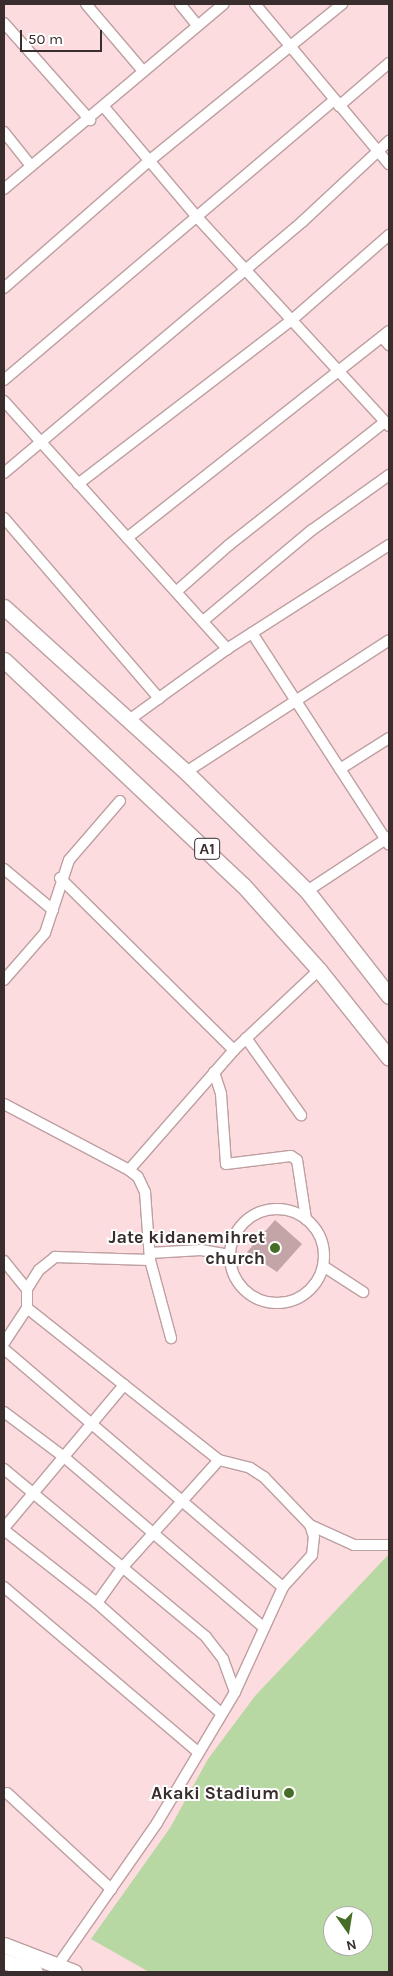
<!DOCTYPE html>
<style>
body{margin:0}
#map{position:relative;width:393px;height:1976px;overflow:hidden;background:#fcdcde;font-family:Karla,sans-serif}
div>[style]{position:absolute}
.green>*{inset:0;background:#b7d8a3}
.building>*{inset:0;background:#c3a5a7}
.roads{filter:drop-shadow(1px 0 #be9fa1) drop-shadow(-1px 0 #be9fa1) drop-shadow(0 1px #be9fa1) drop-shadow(0 -1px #be9fa1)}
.street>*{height:10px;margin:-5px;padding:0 5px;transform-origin:5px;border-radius:5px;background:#fff}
.street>.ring{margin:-5px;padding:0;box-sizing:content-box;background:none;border:10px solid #fff;border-radius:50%}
.primary>*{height:15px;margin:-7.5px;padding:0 7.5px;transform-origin:7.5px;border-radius:7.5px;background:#fff}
.dots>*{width:14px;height:14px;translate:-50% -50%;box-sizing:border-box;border:2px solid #fff;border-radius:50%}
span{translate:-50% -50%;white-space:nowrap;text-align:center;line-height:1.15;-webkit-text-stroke:4px #fff;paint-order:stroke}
.shield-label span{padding:1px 4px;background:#fff;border:1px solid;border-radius:4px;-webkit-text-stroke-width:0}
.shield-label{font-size:16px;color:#392d2e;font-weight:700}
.poi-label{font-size:18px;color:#392d2e;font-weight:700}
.right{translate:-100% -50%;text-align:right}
.frame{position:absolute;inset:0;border:5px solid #392d2e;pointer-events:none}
.north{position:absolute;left:323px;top:1906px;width:50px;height:50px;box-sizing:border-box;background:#fff;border:1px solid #b0abab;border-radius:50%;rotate:167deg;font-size:14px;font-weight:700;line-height:20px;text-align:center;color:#392d2e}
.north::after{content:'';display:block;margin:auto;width:18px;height:22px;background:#466d27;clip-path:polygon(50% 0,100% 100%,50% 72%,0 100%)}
.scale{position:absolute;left:20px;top:30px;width:82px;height:22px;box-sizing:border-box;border:2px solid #392d2e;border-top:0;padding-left:6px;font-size:15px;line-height:18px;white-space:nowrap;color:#392d2e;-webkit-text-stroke:4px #fff;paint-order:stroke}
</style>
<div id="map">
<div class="green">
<i style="clip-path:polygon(evenodd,389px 1554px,389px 1972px,149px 1972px,91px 1939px,170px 1828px,208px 1759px,255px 1696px,389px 1554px,333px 1916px,363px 1916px,363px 1946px,333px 1946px,333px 1916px)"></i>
</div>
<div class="building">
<i style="clip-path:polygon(275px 1220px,302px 1244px,277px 1272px,247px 1252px)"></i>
</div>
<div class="roads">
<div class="street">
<i style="left:86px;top:4px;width:88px;rotate:49.6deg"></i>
<i style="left:180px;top:4px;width:27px;rotate:51deg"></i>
<i style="left:255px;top:4px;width:209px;rotate:50.1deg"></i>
<i style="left:4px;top:23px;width:130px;rotate:48.4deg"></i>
<i style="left:339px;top:106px;width:66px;rotate:-40.7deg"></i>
<i style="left:104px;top:107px;width:143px;rotate:49.8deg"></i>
<i style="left:196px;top:216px;width:285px;rotate:47.4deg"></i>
<i style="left:4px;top:132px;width:43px;rotate:51.5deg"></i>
<i style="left:4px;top:189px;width:287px;rotate:-40.1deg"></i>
<i style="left:4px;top:288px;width:193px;rotate:-41.2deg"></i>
<i style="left:149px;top:161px;width:249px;rotate:-39.1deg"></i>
<i style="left:382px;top:337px;width:11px;rotate:49deg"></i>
<i style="left:4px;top:380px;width:433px;rotate:-40.3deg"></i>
<i style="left:4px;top:401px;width:334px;rotate:48deg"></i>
<i style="left:4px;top:473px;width:390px;rotate:-40.1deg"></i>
<i style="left:302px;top:222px;width:119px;rotate:-43deg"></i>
<i style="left:78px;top:484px;width:271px;rotate:-37.5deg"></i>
<i style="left:293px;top:319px;width:128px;rotate:-41.2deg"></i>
<i style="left:4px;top:518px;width:238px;rotate:49.3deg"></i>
<i style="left:159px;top:698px;width:84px;rotate:-35.8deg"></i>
<i style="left:227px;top:649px;width:193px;rotate:-32.7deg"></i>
<i style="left:127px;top:538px;width:334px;rotate:-38.3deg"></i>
<i style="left:177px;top:591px;width:69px;rotate:-41.5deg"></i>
<i style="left:229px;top:545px;width:199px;rotate:-38.3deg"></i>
<i style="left:203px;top:621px;width:142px;rotate:-39.9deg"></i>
<i style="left:312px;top:530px;width:95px;rotate:-35.5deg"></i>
<i style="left:252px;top:633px;width:252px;rotate:57.1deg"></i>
<i style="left:129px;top:720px;width:37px;rotate:-36deg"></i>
<i style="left:340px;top:769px;width:58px;rotate:-32.3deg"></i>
<i style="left:186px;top:772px;width:242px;rotate:-33deg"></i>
<i style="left:4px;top:869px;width:64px;rotate:39.9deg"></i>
<i style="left:60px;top:878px;width:245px;rotate:44.7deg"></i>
<i style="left:307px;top:891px;width:98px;rotate:-33.4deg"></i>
<i style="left:4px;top:980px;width:62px;rotate:-48.9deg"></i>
<i style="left:45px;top:933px;width:77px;rotate:-71.8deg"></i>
<i style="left:69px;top:860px;width:78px;rotate:-49.2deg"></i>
<i style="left:246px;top:1038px;width:95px;rotate:54.5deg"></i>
<i style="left:214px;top:1072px;width:23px;rotate:72deg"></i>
<i style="left:221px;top:1094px;width:70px;rotate:85.9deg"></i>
<i style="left:226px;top:1164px;width:65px;rotate:-7deg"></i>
<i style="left:291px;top:1156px;width:7px;rotate:34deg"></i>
<i style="left:297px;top:1160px;width:60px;rotate:81.3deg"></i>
<i style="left:4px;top:1104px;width:141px;rotate:27.8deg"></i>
<i style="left:129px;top:1170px;width:159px;rotate:-48.8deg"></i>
<i style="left:234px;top:1050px;width:117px;rotate:-43.3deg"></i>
<i style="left:129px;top:1170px;width:11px;rotate:38deg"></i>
<i style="left:138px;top:1177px;width:17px;rotate:65deg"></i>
<i style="left:145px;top:1192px;width:68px;rotate:85.8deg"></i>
<i style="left:150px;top:1260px;width:81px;rotate:74.9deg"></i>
<i class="ring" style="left:230px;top:1209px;width:84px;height:84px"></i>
<i style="left:150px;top:1253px;width:51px;rotate:-3.4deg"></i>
<i style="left:201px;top:1250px;width:29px;rotate:10deg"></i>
<i style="left:4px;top:1261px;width:36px;rotate:51deg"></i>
<i style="left:323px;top:1266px;width:48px;rotate:33deg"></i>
<i style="left:27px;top:1308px;width:245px;rotate:38.4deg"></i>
<i style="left:219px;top:1460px;width:32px;rotate:14deg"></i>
<i style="left:250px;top:1468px;width:17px;rotate:33deg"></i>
<i style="left:264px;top:1477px;width:66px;rotate:46.2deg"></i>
<i style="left:310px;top:1525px;width:48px;rotate:24.4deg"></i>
<i style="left:354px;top:1545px;width:35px"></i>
<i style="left:4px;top:1343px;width:42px;rotate:-56.7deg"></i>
<i style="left:27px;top:1308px;width:19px;rotate:-90deg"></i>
<i style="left:27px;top:1289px;width:22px;rotate:-58deg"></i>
<i style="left:39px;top:1270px;width:21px;rotate:-39deg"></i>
<i style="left:55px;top:1257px;width:95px;rotate:1.8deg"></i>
<i style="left:4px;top:1349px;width:367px;rotate:40.5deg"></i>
<i style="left:4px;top:1412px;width:75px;rotate:36.9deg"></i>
<i style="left:64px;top:1457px;width:263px;rotate:40.5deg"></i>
<i style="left:4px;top:1469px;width:263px;rotate:39.7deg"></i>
<i style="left:206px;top:1637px;width:28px;rotate:52deg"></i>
<i style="left:223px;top:1659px;width:35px;rotate:70deg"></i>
<i style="left:4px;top:1528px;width:187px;rotate:-50deg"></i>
<i style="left:4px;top:1530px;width:118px;rotate:38.1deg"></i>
<i style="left:97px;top:1603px;width:166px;rotate:41.6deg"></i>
<i style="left:4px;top:1587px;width:255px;rotate:40.4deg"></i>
<i style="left:97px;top:1603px;width:43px;rotate:-54.5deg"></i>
<i style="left:122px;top:1568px;width:145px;rotate:-48.1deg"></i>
<i style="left:7px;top:1793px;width:142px;rotate:42.7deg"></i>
<i style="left:58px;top:1965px;width:173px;rotate:-55.1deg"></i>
<i style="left:157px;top:1823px;width:152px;rotate:-59.2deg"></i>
<i style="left:235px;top:1692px;width:115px;rotate:-65.4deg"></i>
<i style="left:283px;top:1587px;width:43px;rotate:-47.8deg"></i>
<i style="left:312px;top:1555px;width:18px;rotate:-84deg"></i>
<i style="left:314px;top:1537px;width:13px;rotate:-108deg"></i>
</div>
<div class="primary">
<i style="left:4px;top:607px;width:246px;rotate:42.2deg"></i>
<i style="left:186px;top:772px;width:170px;rotate:44.5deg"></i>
<i style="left:307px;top:891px;width:133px;rotate:52deg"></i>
<i style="left:4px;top:660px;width:328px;rotate:43.3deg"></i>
<i style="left:243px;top:885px;width:114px;rotate:48.2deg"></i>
<i style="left:319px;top:970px;width:112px;rotate:51.5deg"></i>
<i style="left:4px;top:1945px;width:75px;rotate:21.1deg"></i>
<i style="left:4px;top:1961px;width:33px;rotate:20deg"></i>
</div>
</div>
<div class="dots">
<i style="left:275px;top:1248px;background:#466d27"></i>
<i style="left:289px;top:1793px;background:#466d27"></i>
</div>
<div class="shield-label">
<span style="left:207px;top:849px">A1</span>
</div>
<div class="poi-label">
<span class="right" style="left:265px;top:1248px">Jate kidanemihret<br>church</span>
<span class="right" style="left:279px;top:1793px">Akaki Stadium</span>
</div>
<div class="frame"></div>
<div class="north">N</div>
<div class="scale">50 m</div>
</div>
